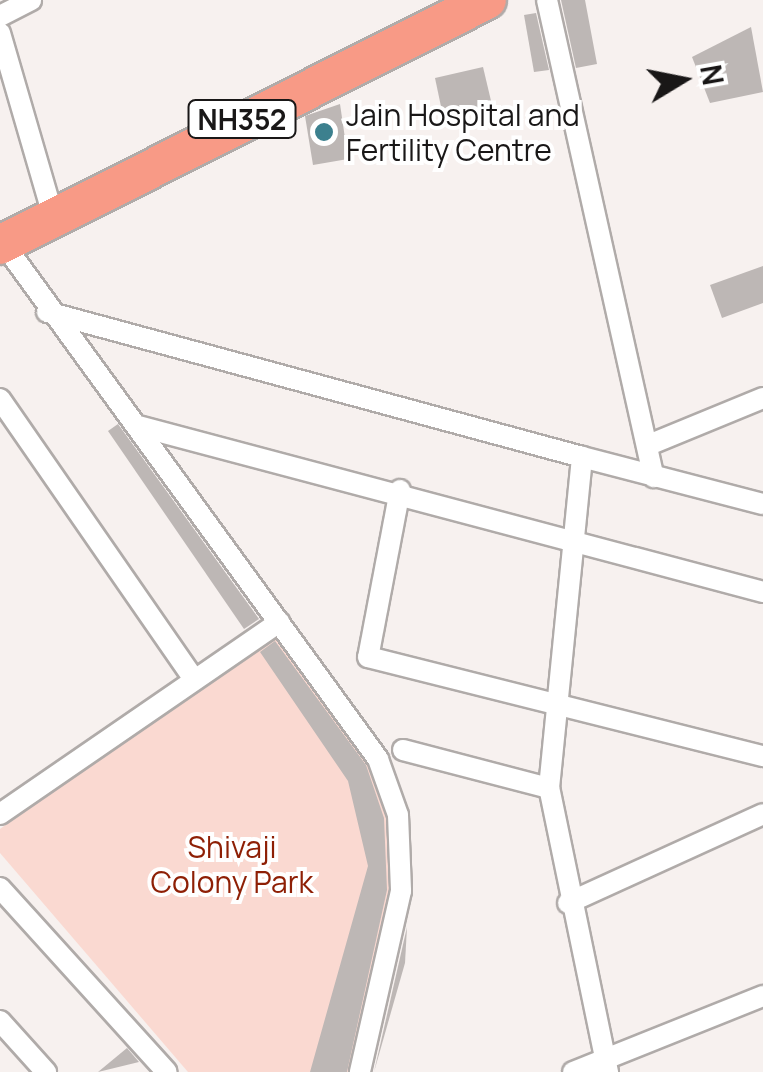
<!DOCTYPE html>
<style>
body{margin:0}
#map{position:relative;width:763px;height:1072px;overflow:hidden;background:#f7f1ef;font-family:Manrope,sans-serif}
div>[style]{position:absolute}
.green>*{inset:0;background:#fad9d1}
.building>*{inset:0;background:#bdb7b5}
.roads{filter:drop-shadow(2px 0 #b0aba9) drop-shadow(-2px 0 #b0aba9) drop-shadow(0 2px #b0aba9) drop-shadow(0 -2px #b0aba9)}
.street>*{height:20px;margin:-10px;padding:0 10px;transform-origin:10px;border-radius:10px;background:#fff}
.highway>*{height:38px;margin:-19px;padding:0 19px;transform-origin:19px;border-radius:19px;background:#f89a86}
.dots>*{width:28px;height:28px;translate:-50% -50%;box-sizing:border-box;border:5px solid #fff;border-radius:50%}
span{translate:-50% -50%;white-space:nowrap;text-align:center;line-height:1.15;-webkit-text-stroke:8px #fff;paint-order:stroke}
.shield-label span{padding:2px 8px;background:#fff;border:2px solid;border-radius:8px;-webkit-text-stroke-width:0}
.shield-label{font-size:28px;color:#191717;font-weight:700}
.poi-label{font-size:30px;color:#191717}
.left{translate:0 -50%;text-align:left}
.park-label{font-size:30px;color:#8e1f05}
.north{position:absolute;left:633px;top:30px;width:100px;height:100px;-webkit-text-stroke:8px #fff;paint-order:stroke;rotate:80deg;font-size:28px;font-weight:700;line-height:40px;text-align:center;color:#191717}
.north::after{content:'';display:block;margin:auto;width:35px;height:45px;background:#191717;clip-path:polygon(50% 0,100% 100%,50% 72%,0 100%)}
</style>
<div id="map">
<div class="green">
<i style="clip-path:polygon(279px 622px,378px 759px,401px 891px,357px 1072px,188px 1072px,0 853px,0 829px)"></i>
</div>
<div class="building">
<i style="clip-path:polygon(561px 0,585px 0,597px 64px,576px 68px)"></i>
<i style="clip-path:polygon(536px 13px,549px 70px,534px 72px,524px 15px)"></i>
<i style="clip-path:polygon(751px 27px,763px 92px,710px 103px,692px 57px)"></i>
<i style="clip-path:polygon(483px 67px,492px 105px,443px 116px,435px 78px)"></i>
<i style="clip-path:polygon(340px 104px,348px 159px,313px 165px,305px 116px)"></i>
<i style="clip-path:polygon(763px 266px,763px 303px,722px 318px,710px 285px)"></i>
<i style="clip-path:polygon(118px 424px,259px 619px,244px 629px,108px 431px)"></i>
<i style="clip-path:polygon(275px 641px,366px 765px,384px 818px,387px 890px,347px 1072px,310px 1072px,368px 866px,348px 781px,260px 652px)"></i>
<i style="clip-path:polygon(407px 927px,405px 963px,374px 1072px)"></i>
<i style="clip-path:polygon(127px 1048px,139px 1062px,98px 1072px)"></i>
</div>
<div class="roads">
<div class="street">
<i style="left:547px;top:0;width:489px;rotate:77.4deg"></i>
<i style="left:0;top:16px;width:35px;rotate:-27deg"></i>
<i style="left:0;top:33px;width:191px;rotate:73.8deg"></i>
<i style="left:3px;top:243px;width:638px;rotate:53.99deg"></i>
<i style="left:378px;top:759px;width:59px;rotate:70.3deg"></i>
<i style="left:398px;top:815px;width:76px;rotate:87.7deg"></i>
<i style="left:401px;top:891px;width:186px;rotate:102.8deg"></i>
<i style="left:47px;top:312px;width:554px;rotate:15.16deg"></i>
<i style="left:0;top:399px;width:339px;rotate:55.3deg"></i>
<i style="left:138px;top:426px;width:647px;rotate:14.87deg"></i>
<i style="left:651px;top:444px;width:121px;rotate:-22.3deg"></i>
<i style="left:400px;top:490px;width:170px;rotate:100.8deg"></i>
<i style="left:368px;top:657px;width:407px;rotate:14.1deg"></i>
<i style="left:403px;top:750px;width:151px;rotate:14.6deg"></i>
<i style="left:0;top:814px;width:339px;rotate:-34.5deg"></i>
<i style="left:0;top:888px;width:248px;rotate:47.8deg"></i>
<i style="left:568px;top:903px;width:214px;rotate:-24.5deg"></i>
<i style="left:0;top:1021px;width:69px;rotate:48deg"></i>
<i style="left:573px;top:1072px;width:205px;rotate:-21.8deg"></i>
<i style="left:608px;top:1072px;width:290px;rotate:-101.7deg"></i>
<i style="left:549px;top:788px;width:333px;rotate:-84.3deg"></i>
<i style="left:582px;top:457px;width:187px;rotate:14.6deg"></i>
</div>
<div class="highway">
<i style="left:0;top:245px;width:545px;rotate:-26.71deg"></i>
</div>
</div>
<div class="dots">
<i style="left:324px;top:132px;background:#3c808e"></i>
</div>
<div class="shield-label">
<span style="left:242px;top:119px">NH352</span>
</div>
<div class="poi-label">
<span class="left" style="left:346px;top:132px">Jain Hospital and<br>Fertility Centre</span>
</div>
<div class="park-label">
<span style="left:232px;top:864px">Shivaji<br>Colony Park</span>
</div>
<div class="north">N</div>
</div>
